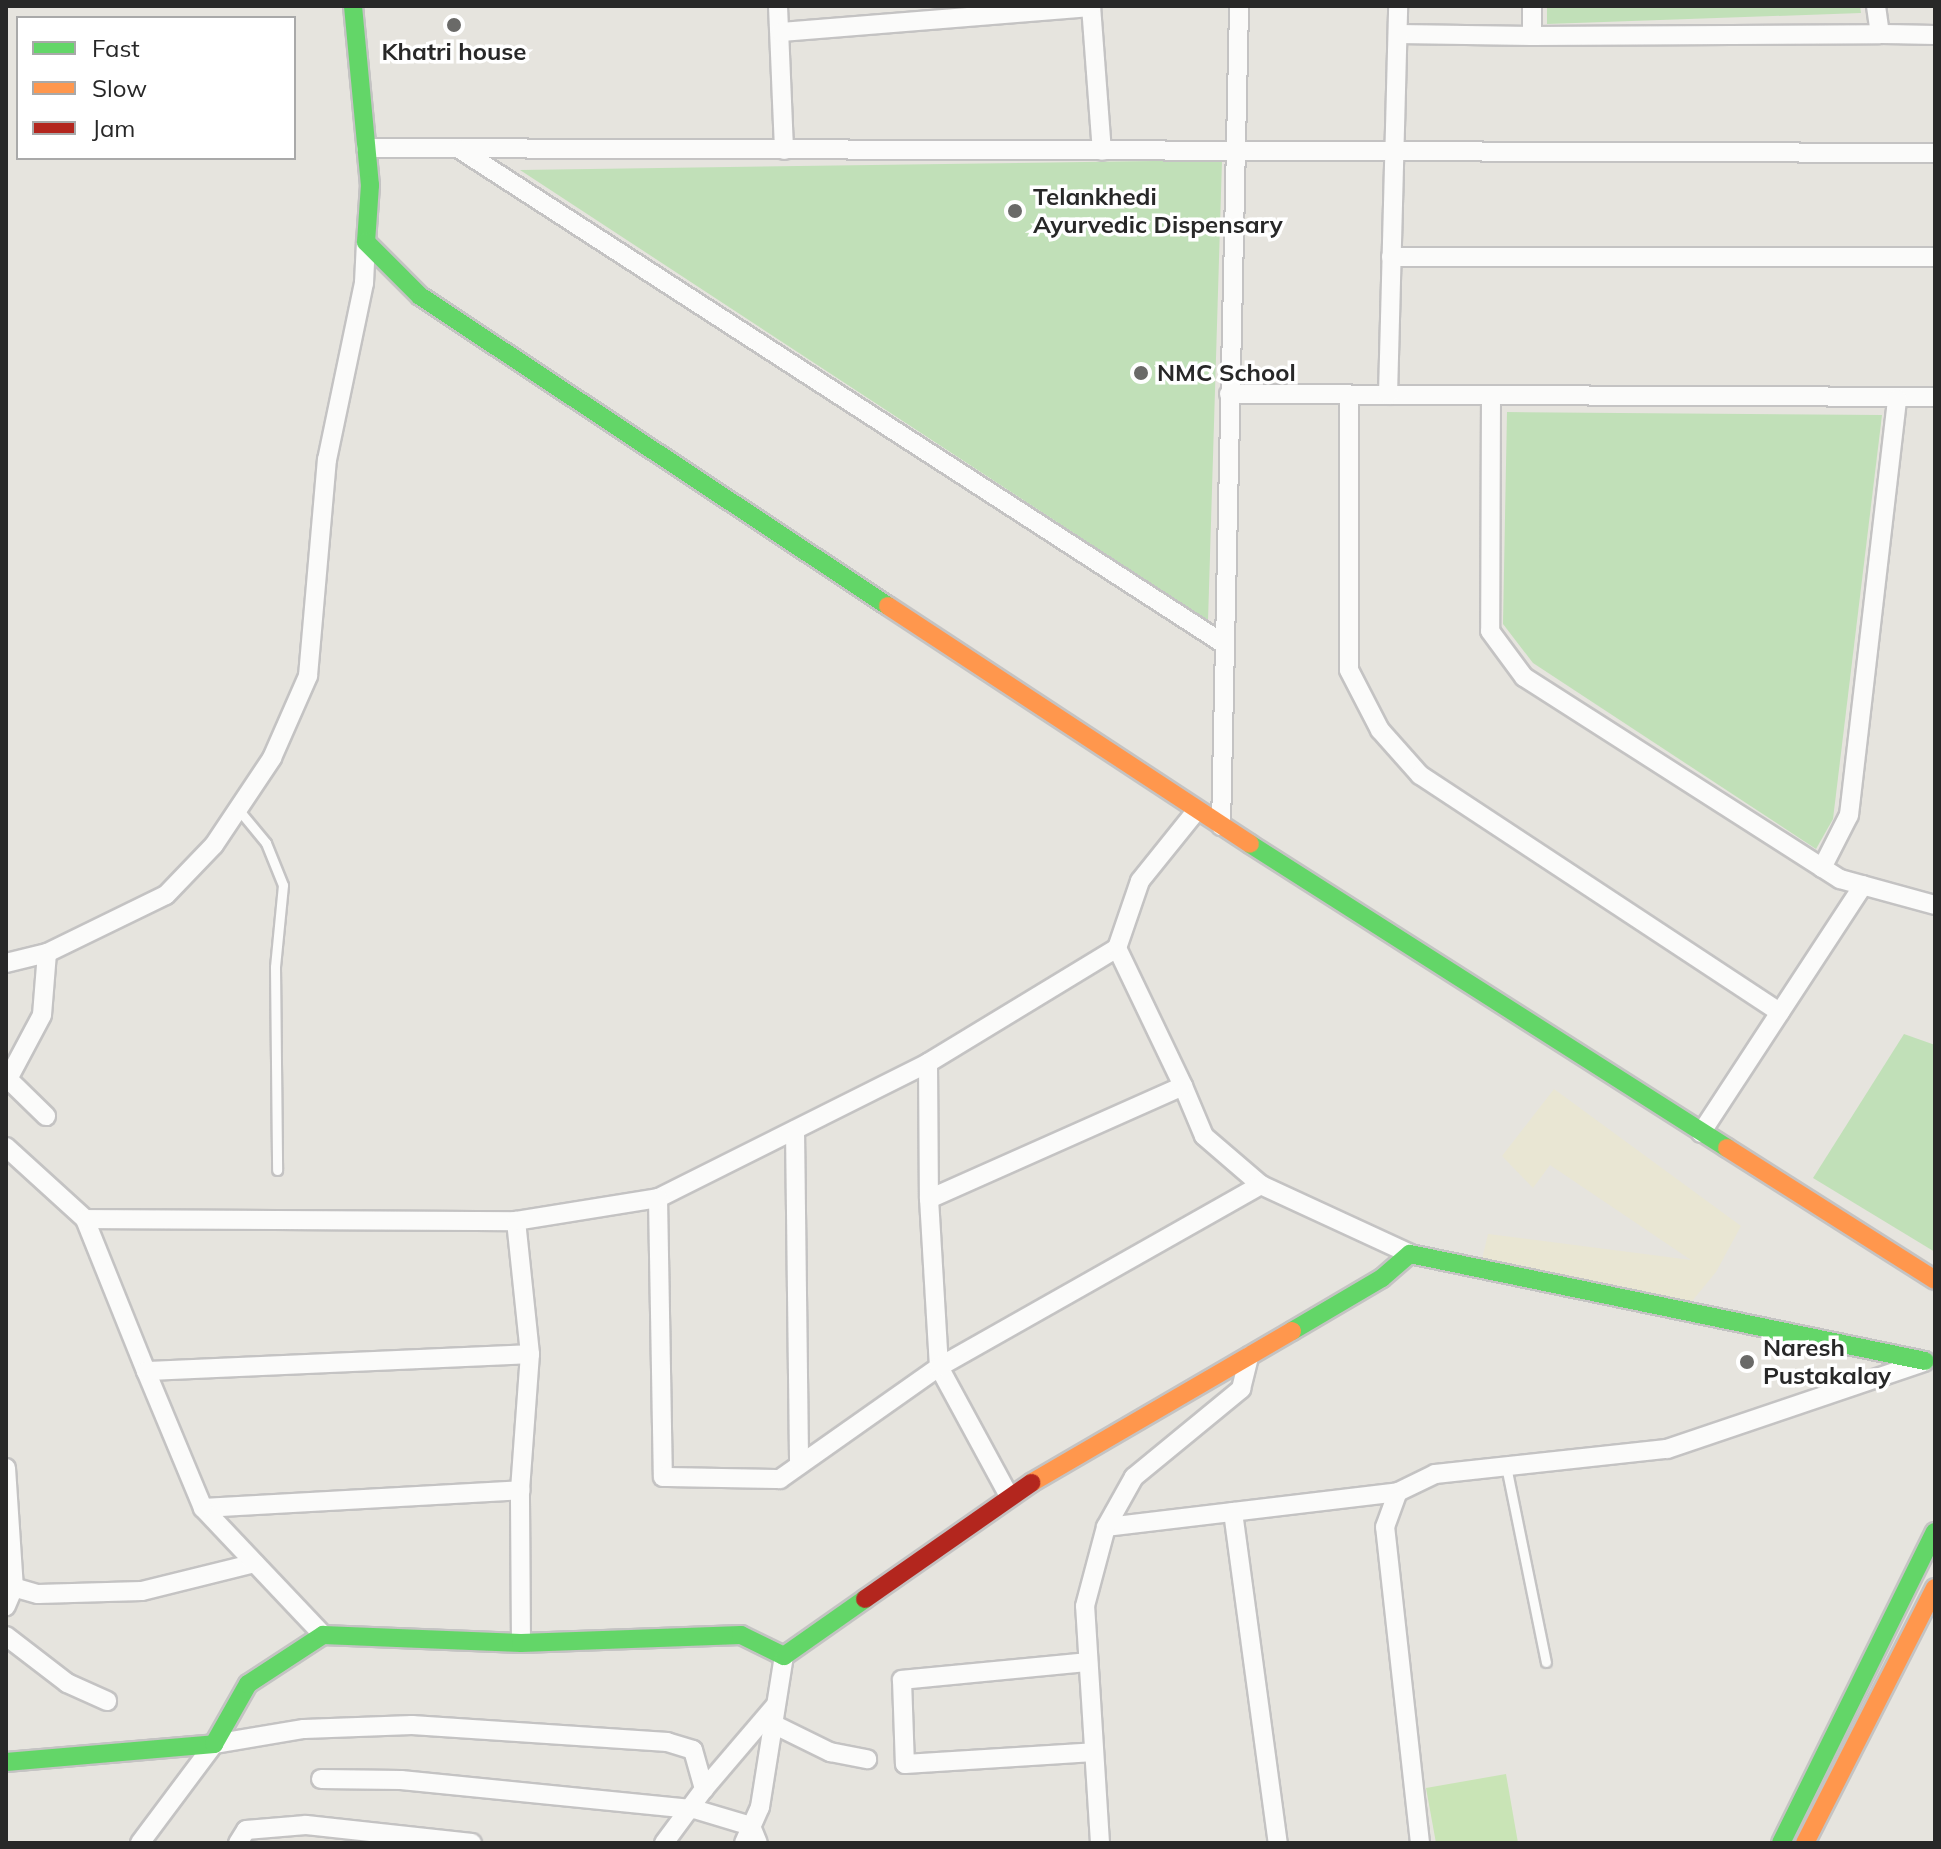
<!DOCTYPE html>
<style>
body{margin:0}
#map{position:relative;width:1941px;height:1849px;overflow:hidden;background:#e6e4de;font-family:Mulish,sans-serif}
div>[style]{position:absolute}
.education>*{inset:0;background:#e9e6d3}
.green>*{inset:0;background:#c1e0b8}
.pitch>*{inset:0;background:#c9e4b6}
.roads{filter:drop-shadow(2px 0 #c4c3c3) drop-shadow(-2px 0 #c4c3c3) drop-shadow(0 2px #c4c3c3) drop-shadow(0 -2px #c4c3c3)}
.lane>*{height:9px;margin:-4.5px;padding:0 4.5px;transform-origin:4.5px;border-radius:4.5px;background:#fbfbfa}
.street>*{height:18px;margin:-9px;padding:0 9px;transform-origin:9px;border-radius:9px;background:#fbfbfa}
.fast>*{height:18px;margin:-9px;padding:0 9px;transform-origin:9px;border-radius:9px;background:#63d668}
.slow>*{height:18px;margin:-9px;padding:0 9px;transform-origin:9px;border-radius:9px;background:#ff974d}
.jam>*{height:18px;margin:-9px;padding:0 9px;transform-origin:9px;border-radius:9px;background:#b3261e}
.dots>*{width:22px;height:22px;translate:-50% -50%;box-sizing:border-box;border:4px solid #fff;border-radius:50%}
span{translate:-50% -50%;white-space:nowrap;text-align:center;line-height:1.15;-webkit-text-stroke:7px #fff;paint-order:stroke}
.poi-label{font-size:24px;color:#282828;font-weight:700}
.left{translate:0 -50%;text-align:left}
.frame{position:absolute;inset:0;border:8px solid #282828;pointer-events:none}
.legend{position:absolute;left:16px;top:16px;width:280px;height:144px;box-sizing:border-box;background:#fff;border:2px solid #a9a9a9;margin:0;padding:10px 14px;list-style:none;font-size:24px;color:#282828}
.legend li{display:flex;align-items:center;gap:16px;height:40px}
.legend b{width:40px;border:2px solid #a9a9a9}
</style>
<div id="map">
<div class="education">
<i style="clip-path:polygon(1554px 1089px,1741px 1226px,1716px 1272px,1688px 1306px,1478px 1276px,1488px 1234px,1691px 1260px,1550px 1165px,1533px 1188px,1502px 1156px)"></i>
</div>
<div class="green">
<i style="clip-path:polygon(1547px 6px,1860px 6px,1861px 13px,1547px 24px)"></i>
<i style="clip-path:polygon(1222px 160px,1208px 621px,520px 170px)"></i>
<i style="clip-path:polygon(1507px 412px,1882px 415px,1833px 819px,1816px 849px,1533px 663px,1503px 624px)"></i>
<i style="clip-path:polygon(1904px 1034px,1935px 1045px,1935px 1252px,1813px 1178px)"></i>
</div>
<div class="pitch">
<i style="clip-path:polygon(1506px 1774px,1518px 1843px,1436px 1843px,1426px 1788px)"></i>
</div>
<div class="roads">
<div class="lane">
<i style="left:238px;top:809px;width:44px;rotate:50.5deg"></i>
<i style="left:266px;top:843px;width:45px;rotate:68deg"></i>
<i style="left:283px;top:885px;width:82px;rotate:95.6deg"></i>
<i style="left:275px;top:967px;width:203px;rotate:89.4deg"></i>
<i style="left:1506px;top:1466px;width:200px;rotate:78.5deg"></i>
</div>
<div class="street">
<i style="left:778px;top:6px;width:144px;rotate:87.6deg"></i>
<i style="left:1091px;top:6px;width:145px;rotate:85.7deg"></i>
<i style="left:1532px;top:6px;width:30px;rotate:90deg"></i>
<i style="left:1532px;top:36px;width:348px;rotate:-0.3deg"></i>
<i style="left:1876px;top:6px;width:28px;rotate:82deg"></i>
<i style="left:1880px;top:34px;width:55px;rotate:1deg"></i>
<i style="left:781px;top:32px;width:311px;rotate:-4.6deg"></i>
<i style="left:1399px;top:34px;width:133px;rotate:0.9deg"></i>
<i style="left:366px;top:148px;width:1569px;rotate:0.18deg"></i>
<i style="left:461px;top:150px;width:909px;rotate:32.92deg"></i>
<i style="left:1391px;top:257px;width:544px"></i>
<i style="left:1229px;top:394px;width:706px;rotate:0.24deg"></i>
<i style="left:1349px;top:395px;width:275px;rotate:90deg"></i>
<i style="left:1349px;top:670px;width:68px;rotate:62.7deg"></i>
<i style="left:1380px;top:730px;width:60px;rotate:48.4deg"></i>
<i style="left:1420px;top:775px;width:431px;rotate:33.4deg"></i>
<i style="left:1388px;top:395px;width:389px;rotate:-88.5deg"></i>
<i style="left:1491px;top:395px;width:236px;rotate:90.2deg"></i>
<i style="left:1490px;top:631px;width:57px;rotate:53.5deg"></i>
<i style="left:1524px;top:677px;width:375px;rotate:32.6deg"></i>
<i style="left:1840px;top:879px;width:98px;rotate:15.3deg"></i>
<i style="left:1197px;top:810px;width:91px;rotate:128.8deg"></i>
<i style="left:1140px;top:881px;width:71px;rotate:108.9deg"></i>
<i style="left:1117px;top:948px;width:221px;rotate:148.7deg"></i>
<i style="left:928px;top:1063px;width:302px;rotate:153.4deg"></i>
<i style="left:658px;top:1198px;width:279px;rotate:89deg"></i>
<i style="left:663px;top:1477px;width:117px;rotate:1deg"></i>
<i style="left:780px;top:1479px;width:194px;rotate:-35.2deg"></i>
<i style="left:939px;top:1367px;width:168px;rotate:-93.4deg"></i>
<i style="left:929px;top:1199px;width:278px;rotate:-24deg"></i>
<i style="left:1183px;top:1086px;width:54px;rotate:67.2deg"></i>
<i style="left:1204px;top:1136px;width:75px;rotate:40.7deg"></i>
<i style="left:1261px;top:1185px;width:164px;rotate:24.8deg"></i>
<i style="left:1221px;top:826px;width:820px;rotate:-88.74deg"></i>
<i style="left:1822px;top:868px;width:59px;rotate:-63deg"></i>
<i style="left:1849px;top:815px;width:419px;rotate:-83.4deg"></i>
<i style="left:1117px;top:948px;width:153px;rotate:64.4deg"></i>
<i style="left:6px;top:963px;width:42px;rotate:-13.7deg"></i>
<i style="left:47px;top:953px;width:132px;rotate:-26deg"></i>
<i style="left:166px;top:895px;width:69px;rotate:-46.2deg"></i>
<i style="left:214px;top:845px;width:105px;rotate:-56.3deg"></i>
<i style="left:272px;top:758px;width:90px;rotate:-66.3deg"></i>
<i style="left:308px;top:676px;width:217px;rotate:-85deg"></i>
<i style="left:327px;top:460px;width:181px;rotate:-78.2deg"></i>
<i style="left:364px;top:283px;width:41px;rotate:-87.2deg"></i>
<i style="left:928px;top:1063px;width:136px;rotate:89.6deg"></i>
<i style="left:6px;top:1077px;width:56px;rotate:44.3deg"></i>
<i style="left:8px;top:1079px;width:72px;rotate:-62deg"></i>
<i style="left:42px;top:1015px;width:62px;rotate:-85.4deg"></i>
<i style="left:795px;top:1130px;width:335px;rotate:89.3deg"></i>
<i style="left:1701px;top:1133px;width:296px;rotate:-56.8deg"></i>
<i style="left:6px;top:1147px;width:107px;rotate:42.3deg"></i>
<i style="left:146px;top:1371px;width:164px;rotate:-111.9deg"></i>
<i style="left:85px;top:1219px;width:431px;rotate:0.3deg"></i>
<i style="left:6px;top:1468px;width:119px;rotate:86.2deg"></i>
<i style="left:14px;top:1587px;width:21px;rotate:113deg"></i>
<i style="left:1009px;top:1496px;width:147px;rotate:-118.5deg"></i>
<i style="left:939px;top:1367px;width:370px;rotate:-29.5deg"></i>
<i style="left:203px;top:1508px;width:318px;rotate:-3.2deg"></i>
<i style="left:1233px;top:1512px;width:334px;rotate:82.3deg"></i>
<i style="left:1106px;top:1527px;width:294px;rotate:-6.8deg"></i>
<i style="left:6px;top:1585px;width:33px;rotate:16deg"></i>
<i style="left:38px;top:1594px;width:104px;rotate:-1.7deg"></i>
<i style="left:142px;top:1591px;width:116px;rotate:-13.9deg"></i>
<i style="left:323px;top:1635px;width:175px;rotate:-133.4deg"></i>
<i style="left:203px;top:1508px;width:148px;rotate:-112.6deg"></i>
<i style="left:146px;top:1371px;width:384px;rotate:-2.5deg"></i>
<i style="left:6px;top:1636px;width:77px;rotate:37.6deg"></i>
<i style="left:67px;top:1683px;width:44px;rotate:24.2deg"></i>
<i style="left:521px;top:1643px;width:153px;rotate:-90.4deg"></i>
<i style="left:520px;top:1490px;width:136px;rotate:-85.8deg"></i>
<i style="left:530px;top:1354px;width:134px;rotate:-96deg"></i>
<i style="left:516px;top:1221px;width:144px;rotate:-9.2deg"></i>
<i style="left:1088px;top:1662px;width:187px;rotate:174.5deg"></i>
<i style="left:902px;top:1680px;width:84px;rotate:88deg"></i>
<i style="left:905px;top:1764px;width:189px;rotate:-3.6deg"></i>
<i style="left:773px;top:1724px;width:64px;rotate:26.2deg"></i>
<i style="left:830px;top:1752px;width:38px;rotate:11deg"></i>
<i style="left:321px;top:1779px;width:80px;rotate:0.7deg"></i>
<i style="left:401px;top:1780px;width:294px;rotate:5.7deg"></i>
<i style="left:694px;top:1809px;width:59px;rotate:16.6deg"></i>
<i style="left:751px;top:1826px;width:18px;rotate:68deg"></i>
<i style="left:704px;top:1789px;width:109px;rotate:-49.5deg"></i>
<i style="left:140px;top:1843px;width:124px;rotate:-53.2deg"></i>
<i style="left:214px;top:1744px;width:91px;rotate:-9.5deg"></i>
<i style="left:304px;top:1729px;width:108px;rotate:-2.1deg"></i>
<i style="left:412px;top:1725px;width:256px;rotate:3.8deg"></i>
<i style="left:667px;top:1742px;width:27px;rotate:17deg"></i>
<i style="left:693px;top:1750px;width:41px;rotate:74.2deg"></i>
<i style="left:704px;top:1789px;width:67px;rotate:126.5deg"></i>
<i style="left:238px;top:1843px;width:15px;rotate:-58deg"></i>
<i style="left:246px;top:1830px;width:60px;rotate:-4.8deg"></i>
<i style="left:306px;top:1825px;width:167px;rotate:6.2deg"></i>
<i style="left:744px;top:1843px;width:39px;rotate:-66deg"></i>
<i style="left:760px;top:1807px;width:153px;rotate:-81deg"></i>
<i style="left:1100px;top:1843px;width:237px;rotate:-93.6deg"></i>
<i style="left:1085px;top:1606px;width:82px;rotate:-75.1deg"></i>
<i style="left:1106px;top:1527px;width:57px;rotate:-60.8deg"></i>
<i style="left:1134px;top:1477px;width:139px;rotate:-39.4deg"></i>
<i style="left:1241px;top:1389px;width:34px;rotate:-76deg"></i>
<i style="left:1420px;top:1843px;width:318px;rotate:-96.3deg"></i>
<i style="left:1385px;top:1527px;width:37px;rotate:-70deg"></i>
<i style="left:1398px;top:1492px;width:41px;rotate:-25.9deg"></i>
<i style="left:1435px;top:1474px;width:233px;rotate:-6.2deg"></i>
<i style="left:1667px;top:1449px;width:271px;rotate:-18.7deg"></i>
</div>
<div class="fast">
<i style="left:353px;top:6px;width:180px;rotate:84.6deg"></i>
<i style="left:370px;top:185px;width:57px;rotate:94deg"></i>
<i style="left:366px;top:242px;width:76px;rotate:45deg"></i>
<i style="left:420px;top:296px;width:561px;rotate:33.52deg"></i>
<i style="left:1250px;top:844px;width:566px;rotate:32.51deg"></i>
<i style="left:1292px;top:1331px;width:104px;rotate:-30.5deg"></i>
<i style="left:1382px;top:1278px;width:37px;rotate:-41deg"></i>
<i style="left:1410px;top:1254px;width:526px;rotate:11.74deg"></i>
<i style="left:6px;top:1762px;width:209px;rotate:-4.9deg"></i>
<i style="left:214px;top:1744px;width:69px;rotate:-60.5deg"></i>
<i style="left:248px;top:1684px;width:90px;rotate:-33.2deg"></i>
<i style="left:323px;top:1635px;width:198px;rotate:2.3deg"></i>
<i style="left:521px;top:1643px;width:220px;rotate:-2.1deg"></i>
<i style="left:741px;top:1635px;width:48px;rotate:26deg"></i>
<i style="left:784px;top:1656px;width:99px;rotate:-35.1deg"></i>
<i style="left:1781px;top:1843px;width:347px;rotate:-63.7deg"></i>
</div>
<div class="slow">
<i style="left:888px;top:606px;width:433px;rotate:33.3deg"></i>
<i style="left:1727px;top:1148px;width:246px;rotate:32.4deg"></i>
<i style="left:1031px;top:1483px;width:302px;rotate:-30.2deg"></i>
<i style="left:1805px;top:1843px;width:286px;rotate:-63deg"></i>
</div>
<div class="jam">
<i style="left:865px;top:1599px;width:203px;rotate:-34.9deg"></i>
</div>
</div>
<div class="dots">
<i style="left:454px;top:25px;background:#6a6a68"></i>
<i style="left:1015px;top:211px;background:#6a6a68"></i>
<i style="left:1141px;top:373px;background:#6a6a68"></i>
<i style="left:1747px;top:1362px;background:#6a6a68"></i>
</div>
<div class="poi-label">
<span style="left:454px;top:52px">Khatri house</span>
<span class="left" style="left:1033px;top:211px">Telankhedi<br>Ayurvedic Dispensary</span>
<span class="left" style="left:1157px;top:373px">NMC School</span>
<span class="left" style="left:1763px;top:1362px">Naresh<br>Pustakalay</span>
</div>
<div class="frame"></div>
<ul class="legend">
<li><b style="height:10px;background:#63d668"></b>Fast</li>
<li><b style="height:10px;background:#ff974d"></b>Slow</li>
<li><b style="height:10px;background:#b3261e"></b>Jam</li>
</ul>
</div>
